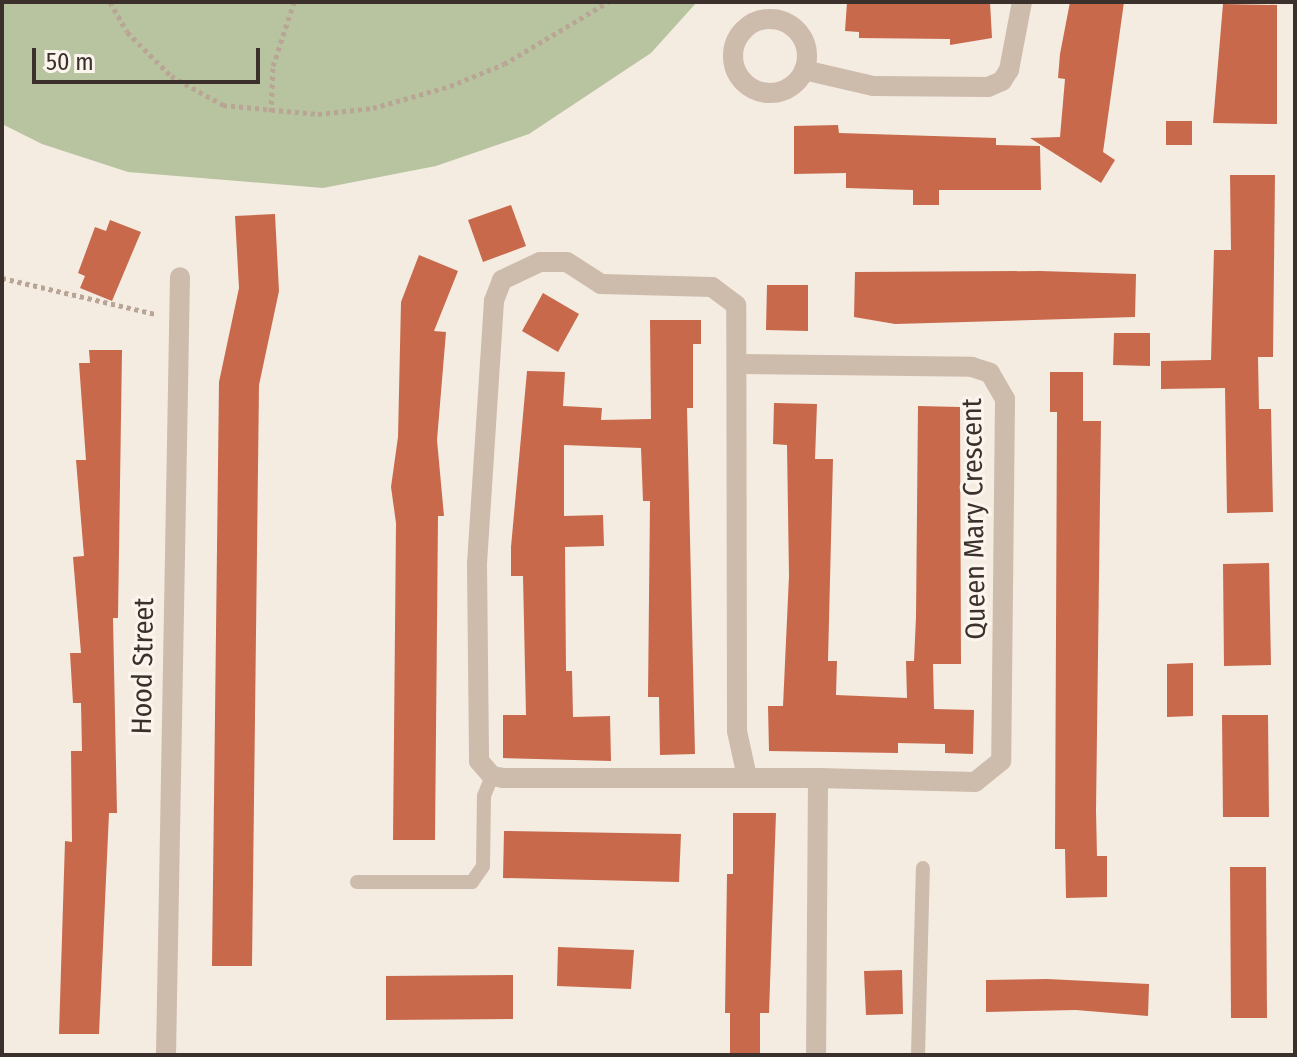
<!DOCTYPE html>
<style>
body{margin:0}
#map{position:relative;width:1297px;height:1057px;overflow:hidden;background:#f4ebe1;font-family:"Fira Sans Condensed",sans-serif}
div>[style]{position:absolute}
.green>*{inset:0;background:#b8c4a0}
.building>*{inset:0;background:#c8694b}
.path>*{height:5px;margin-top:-2.5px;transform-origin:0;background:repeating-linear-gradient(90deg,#b9a596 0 4px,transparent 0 8px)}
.lane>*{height:14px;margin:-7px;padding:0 7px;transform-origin:7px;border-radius:7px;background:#cdbbac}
.street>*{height:20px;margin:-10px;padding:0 10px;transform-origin:10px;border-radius:10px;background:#cdbbac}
.street>.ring{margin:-10px;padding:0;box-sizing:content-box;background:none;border:20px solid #cdbbac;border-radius:50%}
span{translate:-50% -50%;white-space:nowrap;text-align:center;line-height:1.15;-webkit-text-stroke:6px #fbf5ee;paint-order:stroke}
.street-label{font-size:28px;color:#3b302b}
.frame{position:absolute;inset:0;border:4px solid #3b302b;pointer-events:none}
.scale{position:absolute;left:32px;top:48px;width:228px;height:36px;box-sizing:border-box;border:4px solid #3b302b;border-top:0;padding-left:10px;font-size:24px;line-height:28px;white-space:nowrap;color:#3b302b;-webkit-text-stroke:6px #fbf5ee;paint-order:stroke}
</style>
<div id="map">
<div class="green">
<i style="clip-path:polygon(2px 2px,697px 2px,651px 53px,529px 134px,436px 166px,323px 188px,128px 172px,42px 144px,2px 124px)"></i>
</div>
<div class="building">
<i style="clip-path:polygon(847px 2px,990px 2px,992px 38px,950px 45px,950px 39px,859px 38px,859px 32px,845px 31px)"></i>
<i style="clip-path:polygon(1070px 2px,1124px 2px,1103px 152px,1115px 160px,1101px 183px,1030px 138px,1060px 137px,1065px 79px,1058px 78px,1060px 54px)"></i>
<i style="clip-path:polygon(1223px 4px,1277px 5px,1277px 124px,1213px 123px)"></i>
<i style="clip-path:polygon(1166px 121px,1192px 121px,1192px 145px,1166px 145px)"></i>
<i style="clip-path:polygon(838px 125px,839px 133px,996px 138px,996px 145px,1040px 146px,1041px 190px,939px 190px,939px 205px,913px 205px,913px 190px,846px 188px,846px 173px,794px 174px,794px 126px)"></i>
<i style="clip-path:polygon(1230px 175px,1275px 175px,1273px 357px,1258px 357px,1259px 409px,1271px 409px,1273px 512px,1227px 513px,1225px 388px,1161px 389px,1161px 361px,1211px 360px,1214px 250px,1231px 250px)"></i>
<i style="clip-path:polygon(511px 205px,526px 246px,483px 262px,468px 220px)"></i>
<i style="clip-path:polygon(275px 214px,279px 291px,259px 385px,252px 966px,212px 966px,219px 382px,239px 288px,235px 216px)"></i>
<i style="clip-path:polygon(110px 220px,141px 232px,112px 301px,80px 288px,85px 276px,78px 273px,95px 227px,106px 231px)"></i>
<i style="clip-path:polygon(419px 255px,458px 271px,434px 331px,446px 332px,437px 440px,444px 516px,438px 516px,435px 840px,393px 840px,396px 523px,391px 487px,398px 437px,401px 302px)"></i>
<i style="clip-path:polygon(1040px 271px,1136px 274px,1135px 317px,895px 324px,854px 317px,855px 272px)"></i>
<i style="clip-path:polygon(767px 285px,808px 285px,808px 331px,766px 330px)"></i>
<i style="clip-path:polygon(543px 293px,579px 314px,558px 352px,522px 331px)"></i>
<i style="clip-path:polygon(650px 320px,701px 320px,701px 344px,693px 344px,693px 408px,687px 408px,695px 754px,660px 755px,659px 697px,648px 697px,650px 501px,643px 501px,641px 448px,564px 445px,564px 516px,603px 515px,604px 546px,565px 547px,566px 671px,572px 671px,573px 717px,610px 716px,611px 761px,503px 758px,503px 715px,526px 715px,523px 576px,511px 576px,511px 547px,527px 371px,565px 372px,563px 406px,602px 408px,601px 420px,651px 419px)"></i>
<i style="clip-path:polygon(1114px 333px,1150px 333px,1150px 366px,1113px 365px)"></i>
<i style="clip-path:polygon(89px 350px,122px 350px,118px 618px,113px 618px,117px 813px,109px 813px,99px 1034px,59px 1034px,65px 841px,72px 842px,71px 751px,82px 751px,81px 703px,73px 703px,70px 653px,81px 653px,73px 557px,84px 556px,76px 460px,86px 460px,79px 363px,90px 363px)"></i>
<i style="clip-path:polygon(1050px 372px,1083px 372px,1083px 421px,1101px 421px,1096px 811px,1097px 856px,1107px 856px,1107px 897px,1066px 898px,1065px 849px,1055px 849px,1057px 412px,1050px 412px)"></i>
<i style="clip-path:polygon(774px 403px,817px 404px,815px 459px,833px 459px,828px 661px,837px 661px,836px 695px,907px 698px,906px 661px,914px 661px,916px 617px,918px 406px,960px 407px,961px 664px,933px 664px,934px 709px,974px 710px,973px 754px,945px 753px,945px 744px,898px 743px,898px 753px,769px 751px,768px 706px,783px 706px,789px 576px,787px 445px,773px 444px)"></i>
<i style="clip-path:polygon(1269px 563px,1271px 665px,1224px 666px,1223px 564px)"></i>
<i style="clip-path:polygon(1193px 663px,1193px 716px,1167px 717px,1167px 664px)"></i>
<i style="clip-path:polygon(1222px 715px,1268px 715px,1269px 817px,1223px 817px)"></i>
<i style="clip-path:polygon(733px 813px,776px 813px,769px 1013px,760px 1013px,760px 1053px,730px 1053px,730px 1013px,725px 1013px,727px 874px,733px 874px)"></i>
<i style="clip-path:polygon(504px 831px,681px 834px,679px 882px,503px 878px)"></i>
<i style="clip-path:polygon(1230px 867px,1266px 867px,1267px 1018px,1231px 1018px)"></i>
<i style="clip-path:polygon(558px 947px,634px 950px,631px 989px,557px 986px)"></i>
<i style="clip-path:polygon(902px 970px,903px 1014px,866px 1015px,864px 971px)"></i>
<i style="clip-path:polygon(513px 975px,513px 1019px,386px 1020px,386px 976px)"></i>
<i style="clip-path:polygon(1047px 979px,1149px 984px,1148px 1016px,1076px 1010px,986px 1012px,986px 980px)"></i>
</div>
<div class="path">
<i style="left:110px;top:2px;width:34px;rotate:60deg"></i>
<i style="left:127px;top:32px;width:62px;rotate:45deg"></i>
<i style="left:171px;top:76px;width:60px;rotate:29.1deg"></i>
<i style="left:223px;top:105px;width:95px;rotate:5.4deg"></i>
<i style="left:318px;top:114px;width:55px;rotate:-6.2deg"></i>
<i style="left:373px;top:108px;width:80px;rotate:-15.9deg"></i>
<i style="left:450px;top:86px;width:58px;rotate:-22.2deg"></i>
<i style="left:504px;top:64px;width:121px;rotate:-30.8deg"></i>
<i style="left:271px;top:112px;width:46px;rotate:-87.5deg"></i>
<i style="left:273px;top:66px;width:67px;rotate:-71.8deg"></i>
<i style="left:2px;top:278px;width:157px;rotate:13.2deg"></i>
</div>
<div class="lane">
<i style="left:357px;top:882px;width:115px"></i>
<i style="left:472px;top:882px;width:19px;rotate:-55deg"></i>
<i style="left:483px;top:866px;width:70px;rotate:-89.2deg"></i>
<i style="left:484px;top:796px;width:22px;rotate:-68deg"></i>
<i style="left:918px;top:1055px;width:187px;rotate:-88.5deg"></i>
</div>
<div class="street">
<i class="ring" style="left:733px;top:19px;width:54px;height:54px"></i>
<i style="left:804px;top:70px;width:71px;rotate:13.1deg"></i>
<i style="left:873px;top:86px;width:115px;rotate:0.5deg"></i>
<i style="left:988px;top:87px;width:15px;rotate:-23deg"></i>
<i style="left:1002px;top:81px;width:13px;rotate:-58deg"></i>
<i style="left:1009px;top:70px;width:69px;rotate:-79.2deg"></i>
<i style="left:738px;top:364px;width:234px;rotate:0.7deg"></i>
<i style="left:972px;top:367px;width:19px;rotate:18deg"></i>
<i style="left:990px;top:373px;width:30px;rotate:60deg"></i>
<i style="left:1005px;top:399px;width:362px;rotate:90.6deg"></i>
<i style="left:1001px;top:761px;width:33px;rotate:141deg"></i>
<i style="left:975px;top:782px;width:157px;rotate:-178.5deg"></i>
<i style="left:747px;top:777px;width:47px;rotate:-102.3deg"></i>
<i style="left:737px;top:731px;width:426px;rotate:-90.1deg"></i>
<i style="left:736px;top:305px;width:30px;rotate:-143deg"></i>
<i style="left:712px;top:287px;width:111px;rotate:-178.5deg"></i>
<i style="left:601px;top:284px;width:40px;rotate:-147.1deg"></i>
<i style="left:567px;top:262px;width:27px;rotate:180deg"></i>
<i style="left:540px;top:262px;width:42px;rotate:154.7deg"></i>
<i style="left:502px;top:280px;width:22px;rotate:111deg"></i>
<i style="left:494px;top:301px;width:264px;rotate:93.7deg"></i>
<i style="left:477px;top:564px;width:197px;rotate:89.4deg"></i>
<i style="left:479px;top:761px;width:20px;rotate:49deg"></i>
<i style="left:492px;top:776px;width:11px;rotate:10deg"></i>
<i style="left:503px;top:778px;width:315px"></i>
<i style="left:818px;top:778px;width:277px;rotate:90.4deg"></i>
<i style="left:166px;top:1055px;width:778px;rotate:-88.97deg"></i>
</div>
<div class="street-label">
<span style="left:974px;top:519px;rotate:-91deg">Queen Mary Crescent</span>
<span style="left:143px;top:666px;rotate:-89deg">Hood Street</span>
</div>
<div class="frame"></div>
<div class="scale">50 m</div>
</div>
